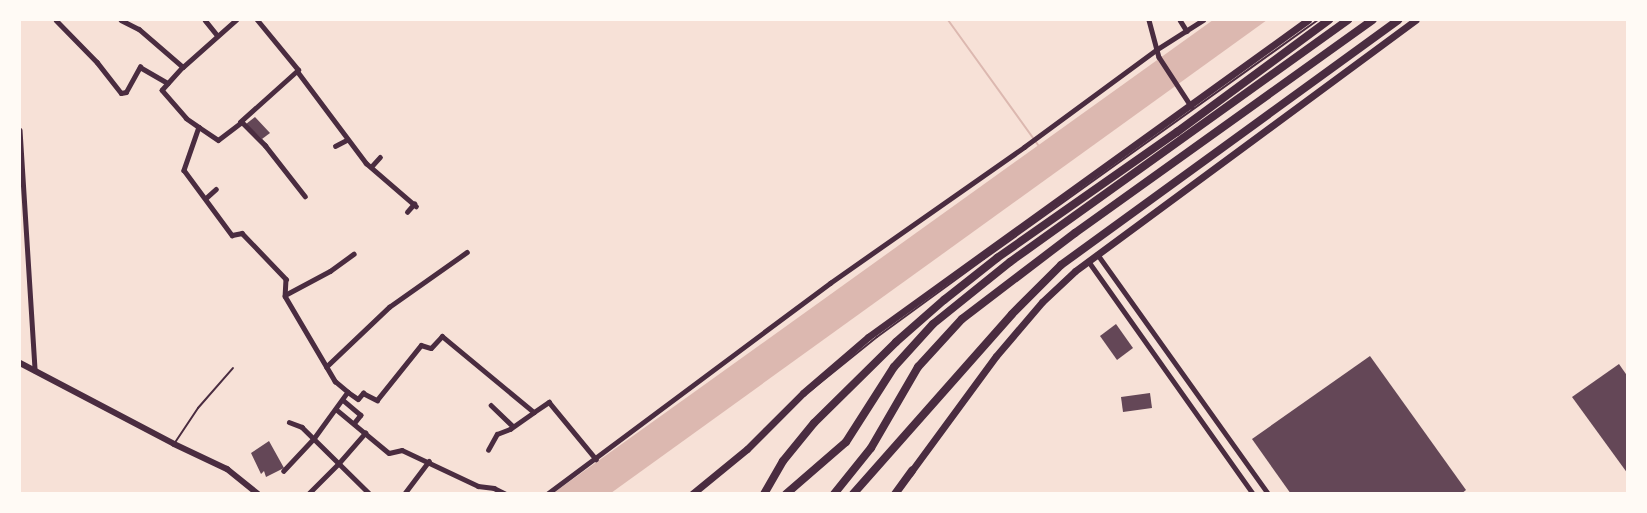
<!DOCTYPE html>
<style>
body{margin:0}
#map{position:relative;width:1647px;height:513px;overflow:hidden;background:#f7e1d7;font-family:Jost,sans-serif}
div>[style]{position:absolute}
.water>*{inset:0;background:#dcb8b0}
.stream>*{height:2px;margin:-1px;padding:0 1px;transform-origin:1px;border-radius:1px;background:#dcb8b0}
.building>*{inset:0;background:#644757}
.service>*{height:2px;margin:-1px;padding:0 1px;transform-origin:1px;border-radius:1px;background:#4a2c40}
.minor>*{height:4.5px;margin:-2.25px;padding:0 2.25px;transform-origin:2.25px;border-radius:2.25px;background:#4a2c40}
.tertiary>*{height:5px;margin:-2.5px;padding:0 2.5px;transform-origin:2.5px;border-radius:2.5px;background:#4a2c40}
.secondary>*{height:6px;margin:-3px;padding:0 3px;transform-origin:3px;border-radius:3px;background:#4a2c40}
.trunk>*{height:7px;margin:-3.5px;padding:0 3.5px;transform-origin:3.5px;border-radius:3.5px;background:#4a2c40}
.motorway>*{height:8px;margin:-4px;padding:0 4px;transform-origin:4px;border-radius:4px;background:#4a2c40}
span{translate:-50% -50%;white-space:nowrap;text-align:center;line-height:1.15;-webkit-text-stroke:6px #fffaf5;paint-order:stroke}
.frame{position:absolute;inset:0;border:21px solid #fffaf5;pointer-events:none}
</style>
<div id="map">
<div class="water">
<i style="clip-path:polygon(1213px 20px,1267px 20px,611px 493px,552px 494px)"></i>
</div>
<div class="stream">
<i style="left:948px;top:20px;width:155px;rotate:54.2deg"></i>
</div>
<div class="building">
<i style="clip-path:polygon(255px 117px,270px 133px,262px 139px,246px 124px)"></i>
<i style="clip-path:polygon(1116px 324px,1133px 348px,1117px 360px,1100px 336px)"></i>
<i style="clip-path:polygon(1370px 356px,1466px 490px,1461px 494px,1291px 494px,1252px 439px)"></i>
<i style="clip-path:polygon(1619px 364px,1628px 377px,1628px 474px,1572px 397px)"></i>
<i style="clip-path:polygon(1150px 393px,1152px 408px,1123px 412px,1121px 397px)"></i>
<i style="clip-path:polygon(269px 441px,284px 468px,266px 477px,264px 471px,261px 474px,251px 453px)"></i>
</div>
<div class="service">
<i style="left:810px;top:391px;width:86px;rotate:-38.9deg"></i>
<i style="left:877px;top:337px;width:132px;rotate:-36.1deg"></i>
<i style="left:984px;top:259px;width:411px;rotate:-35.6deg"></i>
<i style="left:174px;top:444px;width:43px;rotate:-56.3deg"></i>
<i style="left:198px;top:408px;width:53px;rotate:-48.8deg"></i>
</div>
<div class="minor">
<i style="left:56px;top:20px;width:59px;rotate:45.7deg"></i>
<i style="left:97px;top:62px;width:39px;rotate:52deg"></i>
<i style="left:121px;top:93px;width:5px;rotate:-11deg"></i>
<i style="left:126px;top:92px;width:29px;rotate:-61deg"></i>
<i style="left:140px;top:67px;width:32px;rotate:30deg"></i>
<i style="left:121px;top:20px;width:20px;rotate:27deg"></i>
<i style="left:139px;top:29px;width:58px;rotate:40.8deg"></i>
<i style="left:183px;top:67px;width:31px;rotate:132deg"></i>
<i style="left:162px;top:90px;width:37px;rotate:49deg"></i>
<i style="left:186px;top:118px;width:16px;rotate:35deg"></i>
<i style="left:199px;top:127px;width:46px;rotate:109.2deg"></i>
<i style="left:184px;top:170px;width:81px;rotate:53.6deg"></i>
<i style="left:232px;top:235px;width:10px;rotate:-11deg"></i>
<i style="left:242px;top:233px;width:64px;rotate:46.3deg"></i>
<i style="left:286px;top:279px;width:17px;rotate:93deg"></i>
<i style="left:285px;top:296px;width:99px;rotate:59.5deg"></i>
<i style="left:335px;top:381px;width:17px;rotate:40deg"></i>
<i style="left:348px;top:392px;width:58px;rotate:125.9deg"></i>
<i style="left:314px;top:439px;width:44px;rotate:133.2deg"></i>
<i style="left:205px;top:20px;width:19px;rotate:51deg"></i>
<i style="left:1149px;top:20px;width:38px;rotate:75deg"></i>
<i style="left:1159px;top:57px;width:59px;rotate:56.9deg"></i>
<i style="left:1180px;top:20px;width:13px;rotate:58deg"></i>
<i style="left:183px;top:67px;width:71px;rotate:-41.6deg"></i>
<i style="left:298px;top:72px;width:114px;rotate:53.2deg"></i>
<i style="left:366px;top:163px;width:66px;rotate:40.7deg"></i>
<i style="left:240px;top:122px;width:78px;rotate:-41.9deg"></i>
<i style="left:298px;top:70px;width:65px;rotate:-129.4deg"></i>
<i style="left:199px;top:127px;width:23px;rotate:34deg"></i>
<i style="left:218px;top:140px;width:30px;rotate:-37deg"></i>
<i style="left:242px;top:122px;width:33px;rotate:45deg"></i>
<i style="left:265px;top:145px;width:65px;rotate:51.9deg"></i>
<i style="left:20px;top:130px;width:241px;rotate:86.4deg"></i>
<i style="left:335px;top:146px;width:13px;rotate:-27deg"></i>
<i style="left:371px;top:167px;width:13px;rotate:-48deg"></i>
<i style="left:206px;top:198px;width:13px;rotate:-42deg"></i>
<i style="left:407px;top:212px;width:11px;rotate:-49deg"></i>
<i style="left:285px;top:295px;width:51px;rotate:-28.1deg"></i>
<i style="left:330px;top:271px;width:29px;rotate:-36deg"></i>
<i style="left:326px;top:367px;width:87px;rotate:-43.6deg"></i>
<i style="left:389px;top:307px;width:95px;rotate:-35.2deg"></i>
<i style="left:348px;top:392px;width:12px;rotate:35deg"></i>
<i style="left:358px;top:399px;width:8px;rotate:-50deg"></i>
<i style="left:363px;top:393px;width:16px;rotate:27deg"></i>
<i style="left:377px;top:400px;width:70px;rotate:-51.3deg"></i>
<i style="left:421px;top:345px;width:10px;rotate:17deg"></i>
<i style="left:431px;top:348px;width:16px;rotate:-47deg"></i>
<i style="left:442px;top:336px;width:119px;rotate:39.6deg"></i>
<i style="left:534px;top:412px;width:18px;rotate:-34deg"></i>
<i style="left:549px;top:402px;width:74px;rotate:50.5deg"></i>
<i style="left:343px;top:400px;width:23px;rotate:40deg"></i>
<i style="left:361px;top:415px;width:11px;rotate:128deg"></i>
<i style="left:491px;top:405px;width:30px;rotate:44deg"></i>
<i style="left:337px;top:410px;width:67px;rotate:39.6deg"></i>
<i style="left:389px;top:453px;width:13px;rotate:-13deg"></i>
<i style="left:402px;top:450px;width:84px;rotate:25.3deg"></i>
<i style="left:478px;top:486px;width:16px;rotate:7deg"></i>
<i style="left:494px;top:488px;width:13px;rotate:27deg"></i>
<i style="left:289px;top:422px;width:14px;rotate:21deg"></i>
<i style="left:302px;top:427px;width:95px;rotate:44.6deg"></i>
<i style="left:488px;top:450px;width:18px;rotate:-61deg"></i>
<i style="left:497px;top:434px;width:14px;rotate:-21deg"></i>
<i style="left:510px;top:429px;width:29px;rotate:-35deg"></i>
<i style="left:308px;top:494px;width:44px;rotate:-45deg"></i>
<i style="left:339px;top:463px;width:40px;rotate:-49deg"></i>
<i style="left:404px;top:494px;width:41px;rotate:-52.9deg"></i>
<i style="left:547px;top:494px;width:353px;rotate:-36.7deg"></i>
<i style="left:830px;top:283px;width:237px;rotate:-35deg"></i>
<i style="left:1024px;top:147px;width:164px;rotate:-36.3deg"></i>
<i style="left:1156px;top:50px;width:56px;rotate:-32.6deg"></i>
</div>
<div class="tertiary">
<i style="left:1097px;top:254px;width:295px;rotate:54.5deg"></i>
<i style="left:1088px;top:261px;width:286px;rotate:54.7deg"></i>
</div>
<div class="secondary">
<i style="left:20px;top:363px;width:174px;rotate:27.7deg"></i>
<i style="left:174px;top:444px;width:59px;rotate:25.3deg"></i>
<i style="left:227px;top:469px;width:40px;rotate:39deg"></i>
</div>
<div class="trunk">
<i style="left:910px;top:473px;width:145px;rotate:-53.7deg"></i>
<i style="left:996px;top:356px;width:71px;rotate:-49.6deg"></i>
<i style="left:1042px;top:302px;width:45px;rotate:-43.2deg"></i>
<i style="left:1075px;top:271px;width:423px;rotate:-36.4deg"></i>
<i style="left:692px;top:494px;width:71px;rotate:-39.3deg"></i>
<i style="left:747px;top:449px;width:79px;rotate:-45deg"></i>
<i style="left:803px;top:393px;width:86px;rotate:-40.7deg"></i>
<i style="left:868px;top:337px;width:542px;rotate:-35.77deg"></i>
</div>
<div class="motorway">
<i style="left:764px;top:494px;width:38px;rotate:-60deg"></i>
<i style="left:783px;top:461px;width:49px;rotate:-50.8deg"></i>
<i style="left:814px;top:423px;width:115px;rotate:-44.6deg"></i>
<i style="left:896px;top:342px;width:64px;rotate:-41.2deg"></i>
<i style="left:944px;top:300px;width:68px;rotate:-38.4deg"></i>
<i style="left:997px;top:258px;width:220px;rotate:-35deg"></i>
<i style="left:1177px;top:132px;width:189px;rotate:-36.4deg"></i>
<i style="left:786px;top:494px;width:79px;rotate:-40.9deg"></i>
<i style="left:846px;top:442px;width:89px;rotate:-57.4deg"></i>
<i style="left:894px;top:367px;width:58px;rotate:-47.8deg"></i>
<i style="left:933px;top:324px;width:99px;rotate:-38.8deg"></i>
<i style="left:1010px;top:262px;width:416px;rotate:-35.6deg"></i>
<i style="left:834px;top:494px;width:59px;rotate:-51.2deg"></i>
<i style="left:871px;top:448px;width:94px;rotate:-59.9deg"></i>
<i style="left:918px;top:367px;width:65px;rotate:-47.5deg"></i>
<i style="left:962px;top:319px;width:142px;rotate:-37.3deg"></i>
<i style="left:1075px;top:233px;width:366px;rotate:-35.6deg"></i>
<i style="left:853px;top:494px;width:240px;rotate:-48.5deg"></i>
<i style="left:1012px;top:314px;width:69px;rotate:-45deg"></i>
<i style="left:1061px;top:265px;width:417px;rotate:-36deg"></i>
<i style="left:895px;top:494px;width:29px;rotate:-54deg"></i>
</div>
<div class="frame"></div>
</div>
